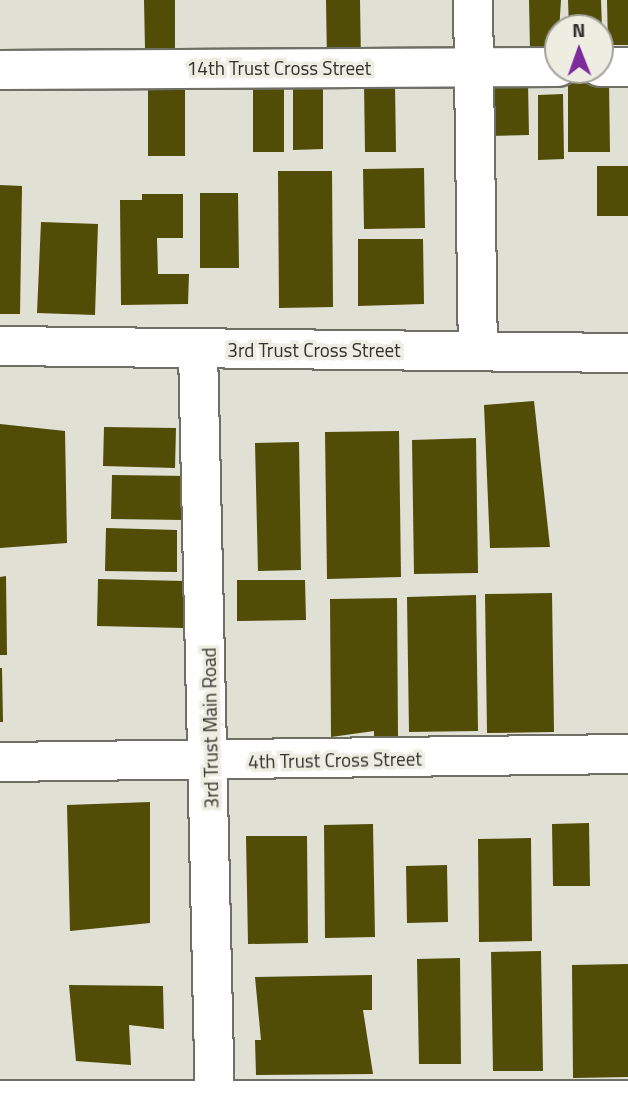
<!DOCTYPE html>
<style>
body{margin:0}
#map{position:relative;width:628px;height:1105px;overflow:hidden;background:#e0e0d5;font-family:"Titillium Web",sans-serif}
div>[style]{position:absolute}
.building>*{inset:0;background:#514c06}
.roads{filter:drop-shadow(2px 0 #6f6f65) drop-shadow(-2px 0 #6f6f65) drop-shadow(0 2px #6f6f65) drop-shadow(0 -2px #6f6f65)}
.street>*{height:38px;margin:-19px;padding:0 19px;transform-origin:19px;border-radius:19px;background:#fff}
span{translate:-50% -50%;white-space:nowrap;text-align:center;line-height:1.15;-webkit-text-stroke:7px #edede2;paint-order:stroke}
.street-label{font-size:19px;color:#31312d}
.north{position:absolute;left:544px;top:14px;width:70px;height:70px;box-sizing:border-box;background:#edede2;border:2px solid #a2a29a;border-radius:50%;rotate:359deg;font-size:19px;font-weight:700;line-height:28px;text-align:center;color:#31312d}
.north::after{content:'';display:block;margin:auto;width:24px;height:32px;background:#7d2b9a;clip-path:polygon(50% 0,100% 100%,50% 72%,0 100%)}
</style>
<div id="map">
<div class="building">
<i style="clip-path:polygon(144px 0,175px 0,175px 49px,145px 49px)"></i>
<i style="clip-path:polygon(326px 0,360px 0,361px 62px,327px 62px)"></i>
<i style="clip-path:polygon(529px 0,561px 0,558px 48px,530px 49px)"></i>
<i style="clip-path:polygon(568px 0,601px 0,602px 28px,569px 28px)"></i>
<i style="clip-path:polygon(607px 0,628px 0,628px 45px,608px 45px)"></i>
<i style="clip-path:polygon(284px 77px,284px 152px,253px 152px,253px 78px)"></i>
<i style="clip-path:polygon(148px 81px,185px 81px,185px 156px,148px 156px)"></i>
<i style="clip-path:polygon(528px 82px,529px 135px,486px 136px,486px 83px)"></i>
<i style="clip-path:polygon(568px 82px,609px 82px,610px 152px,568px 152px)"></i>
<i style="clip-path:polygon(293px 83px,323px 83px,323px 149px,293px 150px)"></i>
<i style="clip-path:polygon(364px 83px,395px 84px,396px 152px,365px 152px)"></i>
<i style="clip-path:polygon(563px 94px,564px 159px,538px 160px,538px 95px)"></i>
<i style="clip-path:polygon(597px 166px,628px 166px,628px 216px,597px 216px)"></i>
<i style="clip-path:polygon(424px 168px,425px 228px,364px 229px,363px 169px)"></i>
<i style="clip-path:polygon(278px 171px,332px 171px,333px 307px,279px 308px)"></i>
<i style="clip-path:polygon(0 185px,22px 186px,20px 314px,0 314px)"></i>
<i style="clip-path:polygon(200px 193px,238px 193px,239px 268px,200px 268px)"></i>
<i style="clip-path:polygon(142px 194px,183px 194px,183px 238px,157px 238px,158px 274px,189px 274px,188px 304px,121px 305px,120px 200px,142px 200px)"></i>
<i style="clip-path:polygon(41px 222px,98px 224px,95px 315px,37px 313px)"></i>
<i style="clip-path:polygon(358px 239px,423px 239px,424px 304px,358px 306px)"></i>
<i style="clip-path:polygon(534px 401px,550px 547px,490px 548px,484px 405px)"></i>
<i style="clip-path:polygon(0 424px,65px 431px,67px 543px,0 548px)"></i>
<i style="clip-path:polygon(104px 427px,176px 428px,175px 468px,103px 466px)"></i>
<i style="clip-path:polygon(399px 431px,401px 577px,327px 579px,325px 432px)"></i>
<i style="clip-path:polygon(476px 438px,478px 573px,414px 574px,412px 440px)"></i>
<i style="clip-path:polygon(299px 442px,301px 570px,258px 571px,255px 443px)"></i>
<i style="clip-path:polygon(112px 475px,187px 476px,186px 520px,111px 519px)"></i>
<i style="clip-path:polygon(106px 528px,177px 530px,177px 572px,105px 571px)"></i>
<i style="clip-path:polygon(6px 576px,7px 655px,0 655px,0 577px)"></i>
<i style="clip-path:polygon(98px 579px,184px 581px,184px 628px,97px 626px)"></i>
<i style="clip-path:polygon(237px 580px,305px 580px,306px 620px,237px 621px)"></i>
<i style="clip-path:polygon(552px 593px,554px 732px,487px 733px,485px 594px)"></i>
<i style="clip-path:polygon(476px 595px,478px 731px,409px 732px,407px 597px)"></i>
<i style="clip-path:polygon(397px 598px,398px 736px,374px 737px,374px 731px,331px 737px,330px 599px)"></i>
<i style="clip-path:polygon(0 668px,2px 668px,3px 722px,0 722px)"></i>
<i style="clip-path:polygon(150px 802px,150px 923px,70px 931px,67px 805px)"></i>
<i style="clip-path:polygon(589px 823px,590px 886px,553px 886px,552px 824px)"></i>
<i style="clip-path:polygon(373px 824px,375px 937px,325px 938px,324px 825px)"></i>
<i style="clip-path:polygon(246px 836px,307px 836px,308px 943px,248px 944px)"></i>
<i style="clip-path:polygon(531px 838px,532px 941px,479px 942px,478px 839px)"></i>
<i style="clip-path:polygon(447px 865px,448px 922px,407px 923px,406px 866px)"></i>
<i style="clip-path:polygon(541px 951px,543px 1071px,493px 1071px,491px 952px)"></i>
<i style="clip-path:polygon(460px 958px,461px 1064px,419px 1064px,417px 959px)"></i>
<i style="clip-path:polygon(628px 964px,628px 1077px,573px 1078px,572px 965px)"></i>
<i style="clip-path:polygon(372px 975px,372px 1010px,363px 1010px,373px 1074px,256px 1075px,255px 1040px,261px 1040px,255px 977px)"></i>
<i style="clip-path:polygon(69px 985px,163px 986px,164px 1029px,129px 1025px,131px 1065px,76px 1061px)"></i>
</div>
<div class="roads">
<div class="street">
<i style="left:473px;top:0;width:351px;rotate:89.2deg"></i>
<i style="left:600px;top:67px;width:28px"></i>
<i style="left:0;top:70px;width:558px;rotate:-0.31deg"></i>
<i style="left:0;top:346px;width:628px;rotate:0.64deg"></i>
<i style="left:198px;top:350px;width:755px;rotate:88.71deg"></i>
<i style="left:0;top:762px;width:628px;rotate:-0.73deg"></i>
<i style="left:0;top:1100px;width:628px"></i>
</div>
</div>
<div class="street-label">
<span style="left:279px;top:68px">14th Trust Cross Street</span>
<span style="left:314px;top:350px">3rd Trust Cross Street</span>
<span style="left:210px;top:728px;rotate:-91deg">3rd Trust Main Road</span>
<span style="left:335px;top:760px;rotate:-1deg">4th Trust Cross Street</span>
</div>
<div class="north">N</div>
</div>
